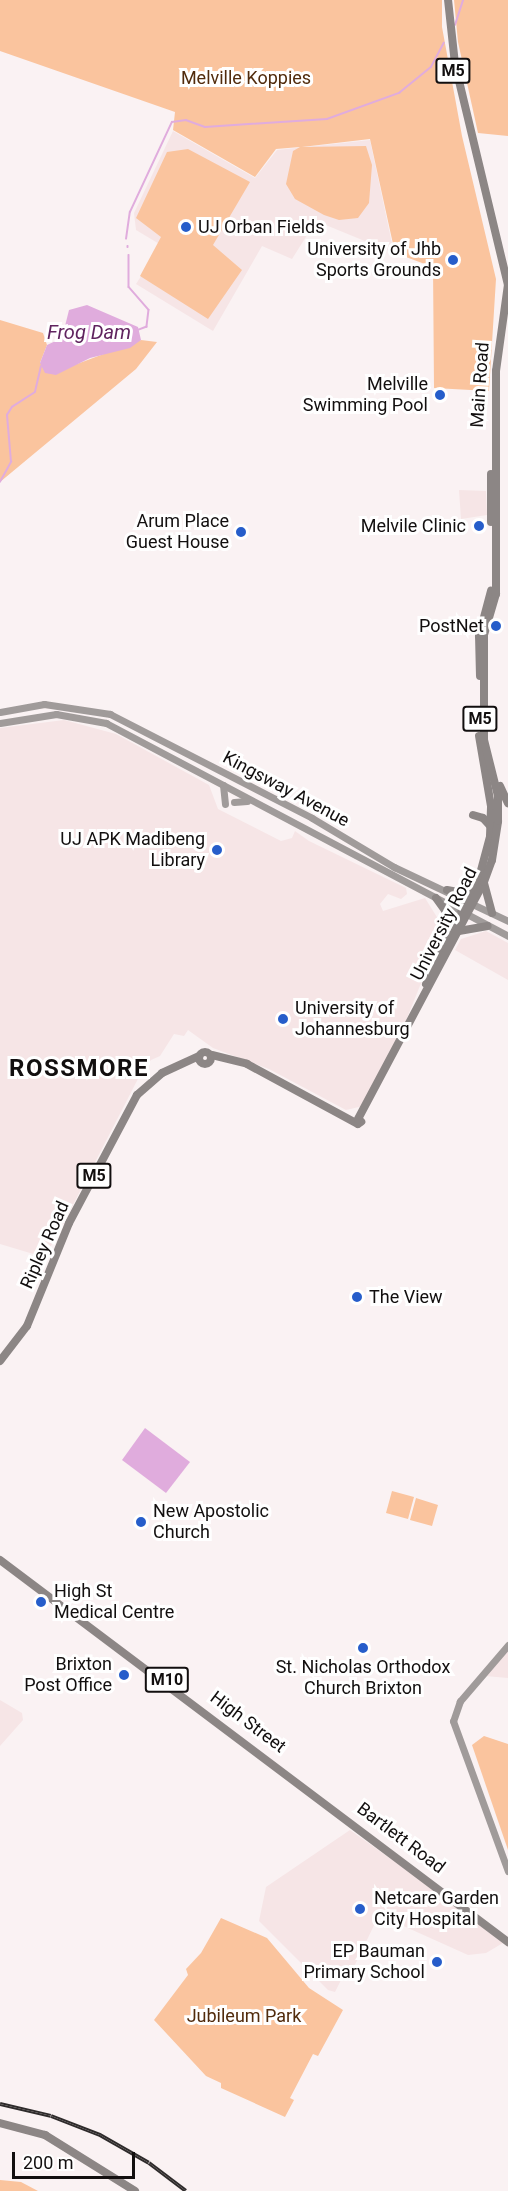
<!DOCTYPE html>
<style>
body{margin:0}
#map{position:relative;width:508px;height:2191px;overflow:hidden;background:#faf2f3;font-family:Roboto,sans-serif}
div>[style]{position:absolute}
.built>*{inset:0;background:#f6e5e6}
.green>*{inset:0;background:#fac49e}
.water>*{inset:0;background:#e0acdd}
.stream>*{height:1.5px;margin:-0.75px;padding:0 0.75px;transform-origin:0.75px;border-radius:0.75px;background:#e0acdd}
.secondary>*{height:7px;margin:-3.5px;padding:0 3.5px;transform-origin:3.5px;border-radius:3.5px;background:#a09b9a}
.primary>*{height:8px;margin:-4px;padding:0 4px;transform-origin:4px;border-radius:4px;background:#8c8685}
.primary>.ring{margin:-4px;padding:0;box-sizing:content-box;background:none;border:8px solid #8c8685;border-radius:50%}
.rail>*{height:4px;margin-top:-2px;transform-origin:0;background:repeating-linear-gradient(90deg,#fff 0 4.5px,#2e2b2b 0 9px);box-sizing:border-box;border-block:2px solid #2e2b2b}
.dots>*{width:16px;height:16px;translate:-50% -50%;box-sizing:border-box;border:3px solid #fff;border-radius:50%}
span{translate:-50% -50%;white-space:nowrap;text-align:center;line-height:1.15;-webkit-text-stroke:6px #fff;paint-order:stroke}
.shield-label span{padding:2px 4px;background:#fff;border:2px solid;border-radius:4px;-webkit-text-stroke-width:0}
.shield-label{font-size:16px;color:#120f0f;font-weight:700}
.park-label{font-size:18px;color:#512b0c}
.poi-label{font-size:18px;color:#120f0f}
.left{translate:0 -50%;text-align:left}
.right{translate:-100% -50%;text-align:right}
.street-label{font-size:18px;color:#120f0f}
.water-label{font-size:20px;color:#60245f;font-style:italic}
.district-label{font-size:24px;color:#120f0f;font-weight:700;letter-spacing:1.5px}
.scale{position:absolute;left:12px;top:2152px;width:123px;height:27px;box-sizing:border-box;border:3px solid #120f0f;border-top:0;padding-left:8px;font-size:18px;line-height:21px;white-space:nowrap;color:#120f0f;-webkit-text-stroke:4px #fff;paint-order:stroke}
</style>
<div id="map">
<div class="built">
<i style="clip-path:polygon(173px 131px,255px 178px,277px 150px,370px 140px,394px 253px,316px 221px,292px 259px,262px 246px,213px 331px,136px 284px,161px 245px,136px 230px,134px 213px)"></i>
<i style="clip-path:polygon(459px 490px,486px 491px,487px 515px,461px 519px)"></i>
<i style="clip-path:polygon(64px 720px,116px 734px,209px 785px,218px 809px,281px 841px,292px 838px,295px 831px,309px 841px,406px 888px,407px 894px,401px 899px,388px 894px,380px 904px,383px 911px,425px 898px,440px 922px,438px 941px,403px 1028px,363px 1106px,346px 1110px,269px 1069px,213px 1048px,188px 1030px,184px 1036px,174px 1034px,160px 1056px,151px 1060px,141px 1073px,58px 1234px,46px 1254px,40px 1256px,0 1244px,0 728px)"></i>
<i style="clip-path:polygon(486px 931px,508px 943px,508px 980px,455px 950px,461px 939px)"></i>
<i style="clip-path:polygon(508px 1649px,508px 1678px,485px 1676px)"></i>
<i style="clip-path:polygon(0 1700px,22px 1713px,23px 1720px,0 1746px)"></i>
<i style="clip-path:polygon(350px 1830px,405px 1869px,503px 1943px,486px 1953px,468px 1955px,379px 1915px,350px 1975px,341px 1980px,335px 1992px,328px 1990px,259px 1921px,266px 1887px)"></i>
</div>
<div class="green">
<i style="clip-path:polygon(0 0,442px 0,442px 27px,462px 136px,496px 279px,489px 391px,434px 388px,433px 267px,395px 253px,370px 139px,302px 147px,366px 146px,372px 165px,369px 203px,358px 218px,339px 220px,324px 215px,295px 199px,286px 184px,293px 151px,300px 147px,276px 149px,255px 177px,173px 130px,175px 112px,0 51px)"></i>
<i style="clip-path:polygon(454px 0,508px 0,508px 136px,478px 133px,458px 42px)"></i>
<i style="clip-path:polygon(188px 149px,250px 182px,213px 245px,242px 270px,208px 319px,140px 276px,161px 237px,136px 218px,167px 152px)"></i>
<i style="clip-path:polygon(0 320px,43px 333px,47px 345px,40px 363px,77px 364px,141px 340px,157px 342px,136px 369px,0 482px)"></i>
<i style="clip-path:polygon(392px 1491px,414px 1497px,408px 1519px,386px 1513px)"></i>
<i style="clip-path:polygon(416px 1498px,438px 1505px,432px 1526px,410px 1520px)"></i>
<i style="clip-path:polygon(484px 1736px,508px 1744px,508px 1850px,472px 1745px)"></i>
<i style="clip-path:polygon(221px 1918px,267px 1938px,309px 1988px,343px 2010px,318px 2056px,313px 2054px,290px 2098px,294px 2100px,285px 2117px,221px 2088px,221px 2083px,206px 2076px,154px 2020px,188px 1975px,186px 1969px,201px 1953px)"></i>
<i style="clip-path:polygon(0 2180px,21px 2182px,38px 2191px,0 2191px)"></i>
</div>
<div class="water">
<i style="clip-path:polygon(87px 305px,138px 327px,141px 340px,130px 348px,90px 358px,56px 375px,45px 373px,40px 363px,47px 345px,62px 338px,69px 310px)"></i>
<i style="clip-path:polygon(145px 1428px,190px 1462px,166px 1493px,122px 1460px)"></i>
</div>
<div class="stream">
<i style="left:455px;top:25px;width:26px;rotate:-72deg"></i>
<i style="left:126px;top:239px;width:27px;rotate:-82deg"></i>
<i style="left:130px;top:212px;width:99px;rotate:-65deg"></i>
<i style="left:172px;top:122px;width:14px;rotate:-8deg"></i>
<i style="left:186px;top:120px;width:20px;rotate:20deg"></i>
<i style="left:205px;top:127px;width:122px;rotate:-3.8deg"></i>
<i style="left:327px;top:119px;width:77px;rotate:-19.9deg"></i>
<i style="left:399px;top:93px;width:41px;rotate:-39.1deg"></i>
<i style="left:431px;top:67px;width:27px;rotate:-62deg"></i>
<i style="left:128px;top:246px;width:1px;rotate:90deg"></i>
<i style="left:129px;top:255px;width:32px;rotate:90deg"></i>
<i style="left:129px;top:287px;width:30px;rotate:49deg"></i>
<i style="left:149px;top:310px;width:17px;rotate:97deg"></i>
<i style="left:147px;top:327px;width:9px;rotate:159deg"></i>
<i style="left:0;top:482px;width:23px;rotate:-61deg"></i>
<i style="left:11px;top:462px;width:47px;rotate:-94.9deg"></i>
<i style="left:7px;top:415px;width:9px;rotate:-58deg"></i>
<i style="left:12px;top:407px;width:27px;rotate:-33deg"></i>
<i style="left:35px;top:392px;width:26px;rotate:-77deg"></i>
</div>
<div class="secondary">
<i style="left:0;top:712px;width:45px;rotate:-10.3deg"></i>
<i style="left:44px;top:704px;width:67px;rotate:8.6deg"></i>
<i style="left:110px;top:714px;width:227px;rotate:27.2deg"></i>
<i style="left:312px;top:818px;width:96px;rotate:30.9deg"></i>
<i style="left:394px;top:867px;width:126px;rotate:25.3deg"></i>
<i style="left:0;top:723px;width:57px;rotate:-9.1deg"></i>
<i style="left:56px;top:714px;width:51px;rotate:10.2deg"></i>
<i style="left:106px;top:723px;width:455px;rotate:27.9deg"></i>
<i style="left:223px;top:785px;width:19px;rotate:84deg"></i>
<i style="left:234px;top:802px;width:13px;rotate:-4deg"></i>
<i style="left:508px;top:1645px;width:74px;rotate:130.6deg"></i>
<i style="left:460px;top:1701px;width:21px;rotate:109deg"></i>
<i style="left:453px;top:1721px;width:160px;rotate:69.9deg"></i>
</div>
<div class="primary">
<i style="left:491px;top:522px;width:48px;rotate:-90deg"></i>
<i style="left:480px;top:676px;width:40px;rotate:-91.4deg"></i>
<i style="left:479px;top:636px;width:47px;rotate:-75.1deg"></i>
<i style="left:500px;top:786px;width:19px;rotate:65deg"></i>
<i style="left:473px;top:815px;width:10px;rotate:17deg"></i>
<i style="left:483px;top:818px;width:12px;rotate:48deg"></i>
<i style="left:484px;top:883px;width:31px;rotate:75deg"></i>
<i style="left:447px;top:890px;width:11px;rotate:10deg"></i>
<i style="left:458px;top:892px;width:17px;rotate:-25deg"></i>
<i style="left:436px;top:898px;width:19px;rotate:54deg"></i>
<i style="left:447px;top:913px;width:18px;rotate:84deg"></i>
<i style="left:459px;top:931px;width:29px;rotate:-10deg"></i>
<i style="left:426px;top:984px;width:123px;rotate:-63.9deg"></i>
<i style="left:480px;top:874px;width:39px;rotate:-75deg"></i>
<i style="left:490px;top:836px;width:30px;rotate:-88deg"></i>
<i style="left:491px;top:806px;width:71px;rotate:-99.7deg"></i>
<i class="ring" style="left:199px;top:1052px;width:4px;height:4px"></i>
<i style="left:212px;top:1055px;width:36px;rotate:14deg"></i>
<i style="left:247px;top:1064px;width:126px;rotate:28.4deg"></i>
<i style="left:358px;top:1124px;width:4px;rotate:-34deg"></i>
<i style="left:358px;top:1119px;width:268px;rotate:-62deg"></i>
<i style="left:484px;top:882px;width:23px;rotate:-70deg"></i>
<i style="left:492px;top:860px;width:39px;rotate:-81deg"></i>
<i style="left:498px;top:821px;width:25px;rotate:-90deg"></i>
<i style="left:498px;top:796px;width:58px;rotate:-104deg"></i>
<i style="left:484px;top:740px;width:105px;rotate:-90deg"></i>
<i style="left:484px;top:635px;width:43px;rotate:-73.7deg"></i>
<i style="left:496px;top:594px;width:223px;rotate:-90deg"></i>
<i style="left:496px;top:371px;width:87px;rotate:-82.1deg"></i>
<i style="left:508px;top:285px;width:227px;rotate:-103.5deg"></i>
<i style="left:455px;top:64px;width:64px;rotate:-96.2deg"></i>
<i style="left:0;top:1361px;width:44px;rotate:-52.4deg"></i>
<i style="left:27px;top:1326px;width:111px;rotate:-67.8deg"></i>
<i style="left:69px;top:1223px;width:145px;rotate:-62deg"></i>
<i style="left:137px;top:1095px;width:33px;rotate:-41deg"></i>
<i style="left:162px;top:1073px;width:41px;rotate:-24.7deg"></i>
<i style="left:0;top:1560px;width:636px;rotate:36.94deg"></i>
<i style="left:0;top:2123px;width:47px;rotate:14.9deg"></i>
<i style="left:45px;top:2135px;width:106px;rotate:31.9deg"></i>
</div>
<div class="rail">
<i style="left:0;top:2104px;width:52px;rotate:13.2deg"></i>
<i style="left:51px;top:2116px;width:53px;rotate:21.2deg"></i>
<i style="left:100px;top:2135px;width:56px;rotate:29.7deg"></i>
<i style="left:149px;top:2163px;width:46px;rotate:37.1deg"></i>
</div>
<div class="dots">
<i style="left:186px;top:227px;background:#265dca"></i>
<i style="left:453px;top:260px;background:#265dca"></i>
<i style="left:440px;top:395px;background:#265dca"></i>
<i style="left:479px;top:526px;background:#265dca"></i>
<i style="left:241px;top:532px;background:#265dca"></i>
<i style="left:496px;top:626px;background:#265dca"></i>
<i style="left:217px;top:850px;background:#265dca"></i>
<i style="left:283px;top:1019px;background:#265dca"></i>
<i style="left:357px;top:1297px;background:#265dca"></i>
<i style="left:141px;top:1522px;background:#265dca"></i>
<i style="left:41px;top:1602px;background:#265dca"></i>
<i style="left:363px;top:1648px;background:#265dca"></i>
<i style="left:124px;top:1675px;background:#265dca"></i>
<i style="left:360px;top:1909px;background:#265dca"></i>
<i style="left:437px;top:1962px;background:#265dca"></i>
</div>
<div class="shield-label">
<span style="left:453px;top:71px">M5</span>
<span style="left:480px;top:719px">M5</span>
<span style="left:94px;top:1176px">M5</span>
<span style="left:167px;top:1680px">M10</span>
</div>
<div class="park-label">
<span style="left:246px;top:78px">Melville Koppies</span>
<span style="left:244px;top:2016px">Jubileum Park</span>
</div>
<div class="poi-label">
<span class="left" style="left:198px;top:227px">UJ Orban Fields</span>
<span class="right" style="left:441px;top:260px">University of Jhb<br>Sports Grounds</span>
<span class="right" style="left:428px;top:395px">Melville<br>Swimming Pool</span>
<span class="right" style="left:229px;top:532px">Arum Place<br>Guest House</span>
<span class="right" style="left:466px;top:526px">Melvile Clinic</span>
<span class="right" style="left:484px;top:626px">PostNet</span>
<span class="right" style="left:205px;top:850px">UJ APK Madibeng<br>Library</span>
<span class="left" style="left:295px;top:1019px">University of<br>Johannesburg</span>
<span class="left" style="left:369px;top:1297px">The View</span>
<span class="left" style="left:153px;top:1522px">New Apostolic<br>Church</span>
<span class="left" style="left:54px;top:1602px">High St<br>Medical Centre</span>
<span class="right" style="left:112px;top:1675px">Brixton<br>Post Office</span>
<span style="left:363px;top:1678px">St. Nicholas Orthodox<br>Church Brixton</span>
<span class="left" style="left:374px;top:1909px">Netcare Garden<br>City Hospital</span>
<span class="right" style="left:425px;top:1962px">EP Bauman<br>Primary School</span>
</div>
<div class="street-label">
<span style="left:480px;top:385px;rotate:-86deg">Main Road</span>
<span style="left:286px;top:789px;rotate:28deg">Kingsway Avenue</span>
<span style="left:444px;top:924px;rotate:-63deg">University Road</span>
<span style="left:45px;top:1245px;rotate:-66deg">Ripley Road</span>
<span style="left:248px;top:1722px;rotate:37deg">High Street</span>
<span style="left:401px;top:1838px;rotate:37deg">Bartlett Road</span>
</div>
<div class="water-label">
<span style="left:89px;top:332px">Frog Dam</span>
</div>
<div class="district-label">
<span style="left:79px;top:1069px">ROSSMORE</span>
</div>
<div class="scale">200 m</div>
</div>
